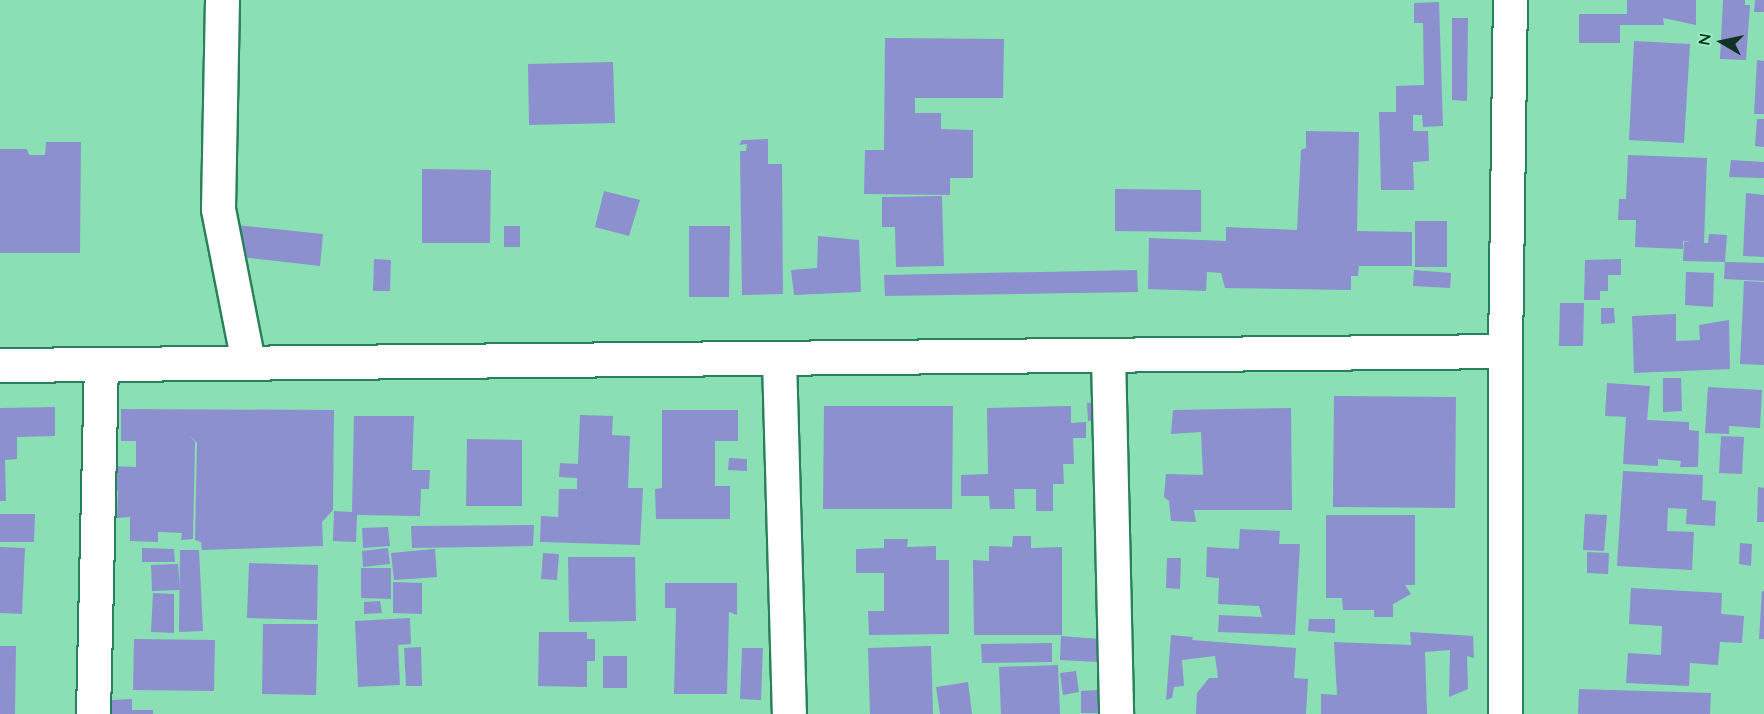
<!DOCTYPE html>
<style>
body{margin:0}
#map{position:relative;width:1764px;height:714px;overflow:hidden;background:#8adfb4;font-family:Quicksand,sans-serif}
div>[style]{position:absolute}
.building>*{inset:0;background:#8c90cf}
.roads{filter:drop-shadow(2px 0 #28815a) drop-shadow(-2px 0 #28815a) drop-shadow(0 2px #28815a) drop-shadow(0 -2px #28815a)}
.minor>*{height:33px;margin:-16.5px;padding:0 16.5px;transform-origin:16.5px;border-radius:16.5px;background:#fff}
.tertiary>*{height:33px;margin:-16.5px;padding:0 16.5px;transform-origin:16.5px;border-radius:16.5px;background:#fff}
span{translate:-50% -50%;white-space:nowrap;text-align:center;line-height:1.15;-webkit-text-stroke:5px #97ecc0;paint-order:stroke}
.north{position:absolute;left:1692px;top:12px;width:60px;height:60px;-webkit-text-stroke:4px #97ecc0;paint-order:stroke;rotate:279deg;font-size:16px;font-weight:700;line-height:24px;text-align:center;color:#0f3323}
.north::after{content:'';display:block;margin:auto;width:21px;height:27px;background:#0f3323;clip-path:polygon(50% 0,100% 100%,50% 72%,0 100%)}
</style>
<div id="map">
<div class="building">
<i style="clip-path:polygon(1627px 0,1696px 0,1696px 25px,1663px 18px,1664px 25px,1620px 25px,1620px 43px,1579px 43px,1579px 14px,1627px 14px)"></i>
<i style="clip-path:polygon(1723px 0,1745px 0,1745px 5px,1750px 5px,1746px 60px,1720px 59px)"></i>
<i style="clip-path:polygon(1755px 0,1764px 0,1764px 12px,1754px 12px)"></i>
<i style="clip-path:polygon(1439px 2px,1443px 126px,1423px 127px,1422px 115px,1413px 115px,1413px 131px,1428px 131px,1429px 161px,1413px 162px,1414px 190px,1381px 190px,1379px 112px,1396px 112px,1396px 86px,1424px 85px,1423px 23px,1414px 23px,1414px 3px)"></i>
<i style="clip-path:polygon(1452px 18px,1468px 18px,1467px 101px,1452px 100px)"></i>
<i style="clip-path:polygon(885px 38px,1004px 39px,1003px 98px,915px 98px,915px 113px,941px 113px,941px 129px,973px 130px,973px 178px,950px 178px,950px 195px,864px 194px,865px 150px,884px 150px)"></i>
<i style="clip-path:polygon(1634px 41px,1690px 44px,1684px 143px,1629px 140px)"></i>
<i style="clip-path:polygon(1757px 60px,1764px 61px,1764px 114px,1754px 114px)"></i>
<i style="clip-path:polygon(613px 62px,615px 123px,529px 125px,528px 64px)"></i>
<i style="clip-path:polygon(1757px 119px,1764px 119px,1764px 147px,1755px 146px)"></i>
<i style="clip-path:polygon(1306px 131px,1359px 132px,1357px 231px,1412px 232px,1412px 266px,1359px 266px,1358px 276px,1351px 276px,1351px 290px,1225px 288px,1221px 273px,1207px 272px,1206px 291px,1148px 289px,1149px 238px,1226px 241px,1226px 227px,1297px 230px,1301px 150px,1306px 148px)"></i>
<i style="clip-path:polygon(768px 139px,768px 164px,782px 164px,783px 294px,742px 295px,740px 151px,746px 151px,747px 144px,739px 145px,742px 140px)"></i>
<i style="clip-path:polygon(46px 142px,81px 142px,80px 253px,0 253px,0 149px,27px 149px,29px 155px,45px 155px)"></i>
<i style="clip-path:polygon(1628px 155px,1707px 158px,1704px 243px,1708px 243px,1709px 234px,1727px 235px,1725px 262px,1683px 261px,1684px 242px,1691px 242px,1683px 241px,1683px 249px,1635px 247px,1636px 220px,1618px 220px,1619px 199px,1626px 199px)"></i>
<i style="clip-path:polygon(1731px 160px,1764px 162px,1764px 178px,1729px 177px)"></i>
<i style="clip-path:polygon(422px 169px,491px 170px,490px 243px,422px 243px)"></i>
<i style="clip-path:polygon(1115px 189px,1201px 190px,1201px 232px,1115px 231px)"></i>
<i style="clip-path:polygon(604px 191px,640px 200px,629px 236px,595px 227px)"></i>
<i style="clip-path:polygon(1746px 193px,1764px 195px,1764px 257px,1743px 256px)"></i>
<i style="clip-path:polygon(942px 196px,944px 266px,896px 267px,895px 227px,882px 227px,882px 197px)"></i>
<i style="clip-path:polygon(1415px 221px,1447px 221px,1447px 267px,1415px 267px)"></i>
<i style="clip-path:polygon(237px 225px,323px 234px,320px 266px,233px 256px)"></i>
<i style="clip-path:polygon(504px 226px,520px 226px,520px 247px,504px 247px)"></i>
<i style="clip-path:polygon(689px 226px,730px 226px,729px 297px,689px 297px)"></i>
<i style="clip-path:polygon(818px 236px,859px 240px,861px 292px,794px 295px,791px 270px,817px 268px)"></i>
<i style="clip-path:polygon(374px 259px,391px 260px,390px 291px,373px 291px)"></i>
<i style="clip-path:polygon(1621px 259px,1621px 275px,1608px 275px,1608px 291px,1600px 291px,1600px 300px,1584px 300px,1585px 260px)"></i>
<i style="clip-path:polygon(1725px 262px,1764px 263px,1764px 281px,1724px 279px)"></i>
<i style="clip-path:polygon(1137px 270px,1138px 292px,885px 296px,884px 275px)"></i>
<i style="clip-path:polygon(1414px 270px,1451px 273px,1450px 288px,1413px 286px)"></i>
<i style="clip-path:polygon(1686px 272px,1714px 273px,1713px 307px,1685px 305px)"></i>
<i style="clip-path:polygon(1744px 281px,1764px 282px,1764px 365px,1740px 364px)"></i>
<i style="clip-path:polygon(1560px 303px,1584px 303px,1583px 346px,1559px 346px)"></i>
<i style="clip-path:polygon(1601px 308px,1614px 308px,1615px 323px,1601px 324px)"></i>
<i style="clip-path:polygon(1676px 314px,1676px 341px,1700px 340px,1699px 325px,1729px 320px,1730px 369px,1634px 373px,1632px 316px)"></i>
<i style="clip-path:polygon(1663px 378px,1681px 378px,1682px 411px,1663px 412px)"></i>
<i style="clip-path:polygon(1607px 383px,1650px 386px,1647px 420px,1689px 422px,1689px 430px,1699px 431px,1698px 467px,1680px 467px,1681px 461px,1658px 459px,1658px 466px,1623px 464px,1626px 417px,1605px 416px)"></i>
<i style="clip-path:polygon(1708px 387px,1762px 390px,1760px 428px,1729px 426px,1729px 434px,1705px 433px)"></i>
<i style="clip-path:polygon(1334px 396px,1456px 397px,1455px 508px,1333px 507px)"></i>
<i style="clip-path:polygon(1107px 402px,1107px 419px,1088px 421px,1087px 403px)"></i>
<i style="clip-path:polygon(824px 406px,953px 406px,952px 509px,823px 509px)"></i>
<i style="clip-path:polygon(1071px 406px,1071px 423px,1086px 422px,1086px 438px,1073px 438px,1074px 464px,1063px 464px,1064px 484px,1053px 484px,1053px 511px,1036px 511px,1036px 489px,1014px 489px,1015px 509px,990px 509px,989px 496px,961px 496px,961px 475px,988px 474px,987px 408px)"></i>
<i style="clip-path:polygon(55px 407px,55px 436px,17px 437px,17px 459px,5px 460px,6px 501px,0 501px,0 408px)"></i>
<i style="clip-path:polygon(1291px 408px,1292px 510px,1194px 510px,1196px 522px,1171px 521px,1169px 501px,1164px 497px,1166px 474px,1203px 475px,1201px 432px,1171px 434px,1173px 410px)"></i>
<i style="clip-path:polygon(121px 409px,334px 410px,333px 510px,322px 522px,323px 546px,202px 550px,201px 542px,195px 540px,197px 443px,189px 435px,195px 442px,193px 539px,181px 540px,182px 533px,158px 532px,158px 542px,130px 541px,130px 517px,117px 518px,118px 491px,111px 490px,111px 466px,136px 467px,136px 441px,121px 441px)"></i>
<i style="clip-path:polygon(662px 410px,738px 410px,738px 441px,715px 441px,715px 486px,730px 486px,730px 519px,656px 519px,655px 489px,662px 488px)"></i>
<i style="clip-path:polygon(580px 415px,613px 416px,612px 435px,630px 436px,628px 488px,643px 488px,640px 545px,540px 542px,541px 516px,558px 517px,559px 489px,577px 489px,577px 478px,559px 477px,560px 463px,578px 464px)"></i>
<i style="clip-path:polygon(354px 416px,414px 416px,412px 470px,430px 470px,429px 489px,421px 489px,420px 516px,357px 515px,356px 542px,333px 541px,334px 511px,352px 512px)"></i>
<i style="clip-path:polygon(1721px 436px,1744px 437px,1742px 474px,1719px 473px)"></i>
<i style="clip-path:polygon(467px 439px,522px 440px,522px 506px,466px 506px)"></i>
<i style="clip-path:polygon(729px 458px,747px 459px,747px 471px,728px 470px)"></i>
<i style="clip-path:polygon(1623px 471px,1703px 475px,1702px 500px,1716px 501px,1715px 526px,1686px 524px,1687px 509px,1668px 508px,1667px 531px,1694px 532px,1692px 570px,1617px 566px)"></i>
<i style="clip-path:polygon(1758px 487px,1764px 488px,1764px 522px,1757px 522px)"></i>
<i style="clip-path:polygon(0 514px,35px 514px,34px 542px,0 542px)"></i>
<i style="clip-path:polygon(1585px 514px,1607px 515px,1604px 551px,1583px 550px)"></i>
<i style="clip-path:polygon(1326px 515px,1415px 515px,1415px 585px,1405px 585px,1411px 594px,1393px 604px,1393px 617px,1374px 617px,1374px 610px,1343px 610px,1342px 598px,1326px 598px)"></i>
<i style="clip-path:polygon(534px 525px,533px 546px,412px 548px,411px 526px)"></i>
<i style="clip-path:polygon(388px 527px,390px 546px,363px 548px,362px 528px)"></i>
<i style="clip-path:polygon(1240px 529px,1280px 531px,1279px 544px,1300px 544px,1295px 635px,1218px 632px,1219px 615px,1262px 617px,1259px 606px,1218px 604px,1219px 578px,1206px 577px,1207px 547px,1239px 549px)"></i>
<i style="clip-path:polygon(1013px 536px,1031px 536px,1031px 548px,1062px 547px,1062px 635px,974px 635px,973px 560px,989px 561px,989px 546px,1012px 547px)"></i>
<i style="clip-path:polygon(884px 539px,908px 539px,907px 547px,936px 546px,936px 560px,949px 560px,949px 634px,869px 635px,868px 611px,884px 611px,884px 573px,856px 573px,856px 549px,884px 548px)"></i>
<i style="clip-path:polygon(1740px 543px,1752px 544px,1751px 566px,1739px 564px)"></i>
<i style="clip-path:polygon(0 547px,25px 548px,22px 614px,0 613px)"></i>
<i style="clip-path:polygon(142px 548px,174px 549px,175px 562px,142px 562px)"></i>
<i style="clip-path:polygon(388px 548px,390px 564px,363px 567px,362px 551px)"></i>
<i style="clip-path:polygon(435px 549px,437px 577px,394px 580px,391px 553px)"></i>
<i style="clip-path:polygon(180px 550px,199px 550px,203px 631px,179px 632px)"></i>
<i style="clip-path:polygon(1587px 552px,1609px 553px,1608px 574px,1587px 573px)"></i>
<i style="clip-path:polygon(543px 553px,559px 554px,557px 580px,541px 579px)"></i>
<i style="clip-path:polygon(568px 557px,635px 557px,636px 621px,569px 622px)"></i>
<i style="clip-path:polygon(1167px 558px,1181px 558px,1180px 589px,1166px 588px)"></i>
<i style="clip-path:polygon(249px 563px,318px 565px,317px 620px,247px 618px)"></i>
<i style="clip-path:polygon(178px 564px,180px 590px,152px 591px,151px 565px)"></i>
<i style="clip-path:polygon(361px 568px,391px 568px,391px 599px,361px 598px)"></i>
<i style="clip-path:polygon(393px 582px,422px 583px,422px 614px,393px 613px)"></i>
<i style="clip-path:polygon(665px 583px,737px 583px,737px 615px,729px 612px,727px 694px,674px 694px,676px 608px,665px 608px)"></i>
<i style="clip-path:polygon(1631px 588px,1722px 593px,1721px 614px,1744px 616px,1742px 643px,1720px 642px,1718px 665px,1690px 663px,1689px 686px,1626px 683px,1628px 653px,1661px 655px,1662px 626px,1629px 624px)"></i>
<i style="clip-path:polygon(1762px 591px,1764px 591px,1764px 639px,1759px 639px)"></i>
<i style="clip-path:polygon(153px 593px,174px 594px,174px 633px,151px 632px)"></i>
<i style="clip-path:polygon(380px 601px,382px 613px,364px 614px,364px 602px)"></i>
<i style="clip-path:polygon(410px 618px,411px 644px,398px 645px,400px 685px,358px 687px,355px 621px)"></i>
<i style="clip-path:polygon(1309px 619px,1335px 619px,1335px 633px,1308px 631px)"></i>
<i style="clip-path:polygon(263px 624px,318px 624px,316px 695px,262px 694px)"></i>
<i style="clip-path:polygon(539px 632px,587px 632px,587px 639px,595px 639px,595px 661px,587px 661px,587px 687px,538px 686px)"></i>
<i style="clip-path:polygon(1410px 632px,1473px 636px,1474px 658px,1467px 656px,1468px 689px,1449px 697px,1450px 650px,1425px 652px,1427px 714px,1321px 714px,1321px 694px,1337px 695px,1334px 642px,1411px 645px)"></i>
<i style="clip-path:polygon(1171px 635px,1193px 637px,1192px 640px,1296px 648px,1294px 678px,1308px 679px,1306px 714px,1196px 714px,1197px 693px,1209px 678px,1218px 678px,1215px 656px,1182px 660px,1184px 686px,1174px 687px,1172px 698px,1166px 700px)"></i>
<i style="clip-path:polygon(1061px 636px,1100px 639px,1099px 662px,1060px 660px)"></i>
<i style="clip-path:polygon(134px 639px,215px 640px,214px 691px,133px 690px)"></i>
<i style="clip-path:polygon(1052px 643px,1052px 662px,982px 663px,981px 644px)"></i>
<i style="clip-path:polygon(0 646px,16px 646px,15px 714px,0 714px)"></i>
<i style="clip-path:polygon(931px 646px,933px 714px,870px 714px,868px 648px)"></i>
<i style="clip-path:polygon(421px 647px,422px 686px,406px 686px,404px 648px)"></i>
<i style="clip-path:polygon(742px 648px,763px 648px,761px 700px,740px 699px)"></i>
<i style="clip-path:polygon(603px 656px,627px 656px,627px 688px,603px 688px)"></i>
<i style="clip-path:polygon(1058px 665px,1060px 714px,1001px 714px,999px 667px)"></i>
<i style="clip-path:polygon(1076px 671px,1079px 692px,1063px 695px,1060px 673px)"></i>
<i style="clip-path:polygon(968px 682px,972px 714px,940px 714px,936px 687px)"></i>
<i style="clip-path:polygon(1579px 689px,1711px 693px,1710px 714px,1578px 714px)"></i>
<i style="clip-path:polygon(1098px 690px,1098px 713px,1081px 713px,1081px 691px)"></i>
<i style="clip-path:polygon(132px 699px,132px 710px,153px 710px,153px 714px,112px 714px,112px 700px)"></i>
</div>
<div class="roads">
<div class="minor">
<i style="left:222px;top:0;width:209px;rotate:91.1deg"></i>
<i style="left:218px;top:209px;width:156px;rotate:78.9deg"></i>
<i style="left:1505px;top:351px;width:351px;rotate:-89.2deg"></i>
<i style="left:1108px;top:355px;width:359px;rotate:88.7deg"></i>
<i style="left:779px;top:359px;width:355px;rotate:88.4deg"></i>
<i style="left:93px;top:714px;width:349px;rotate:-88.7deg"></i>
</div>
<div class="tertiary">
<i style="left:0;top:365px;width:1505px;rotate:-0.53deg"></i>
<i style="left:1505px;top:351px;width:363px;rotate:90deg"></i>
</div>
</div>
<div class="north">N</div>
</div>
